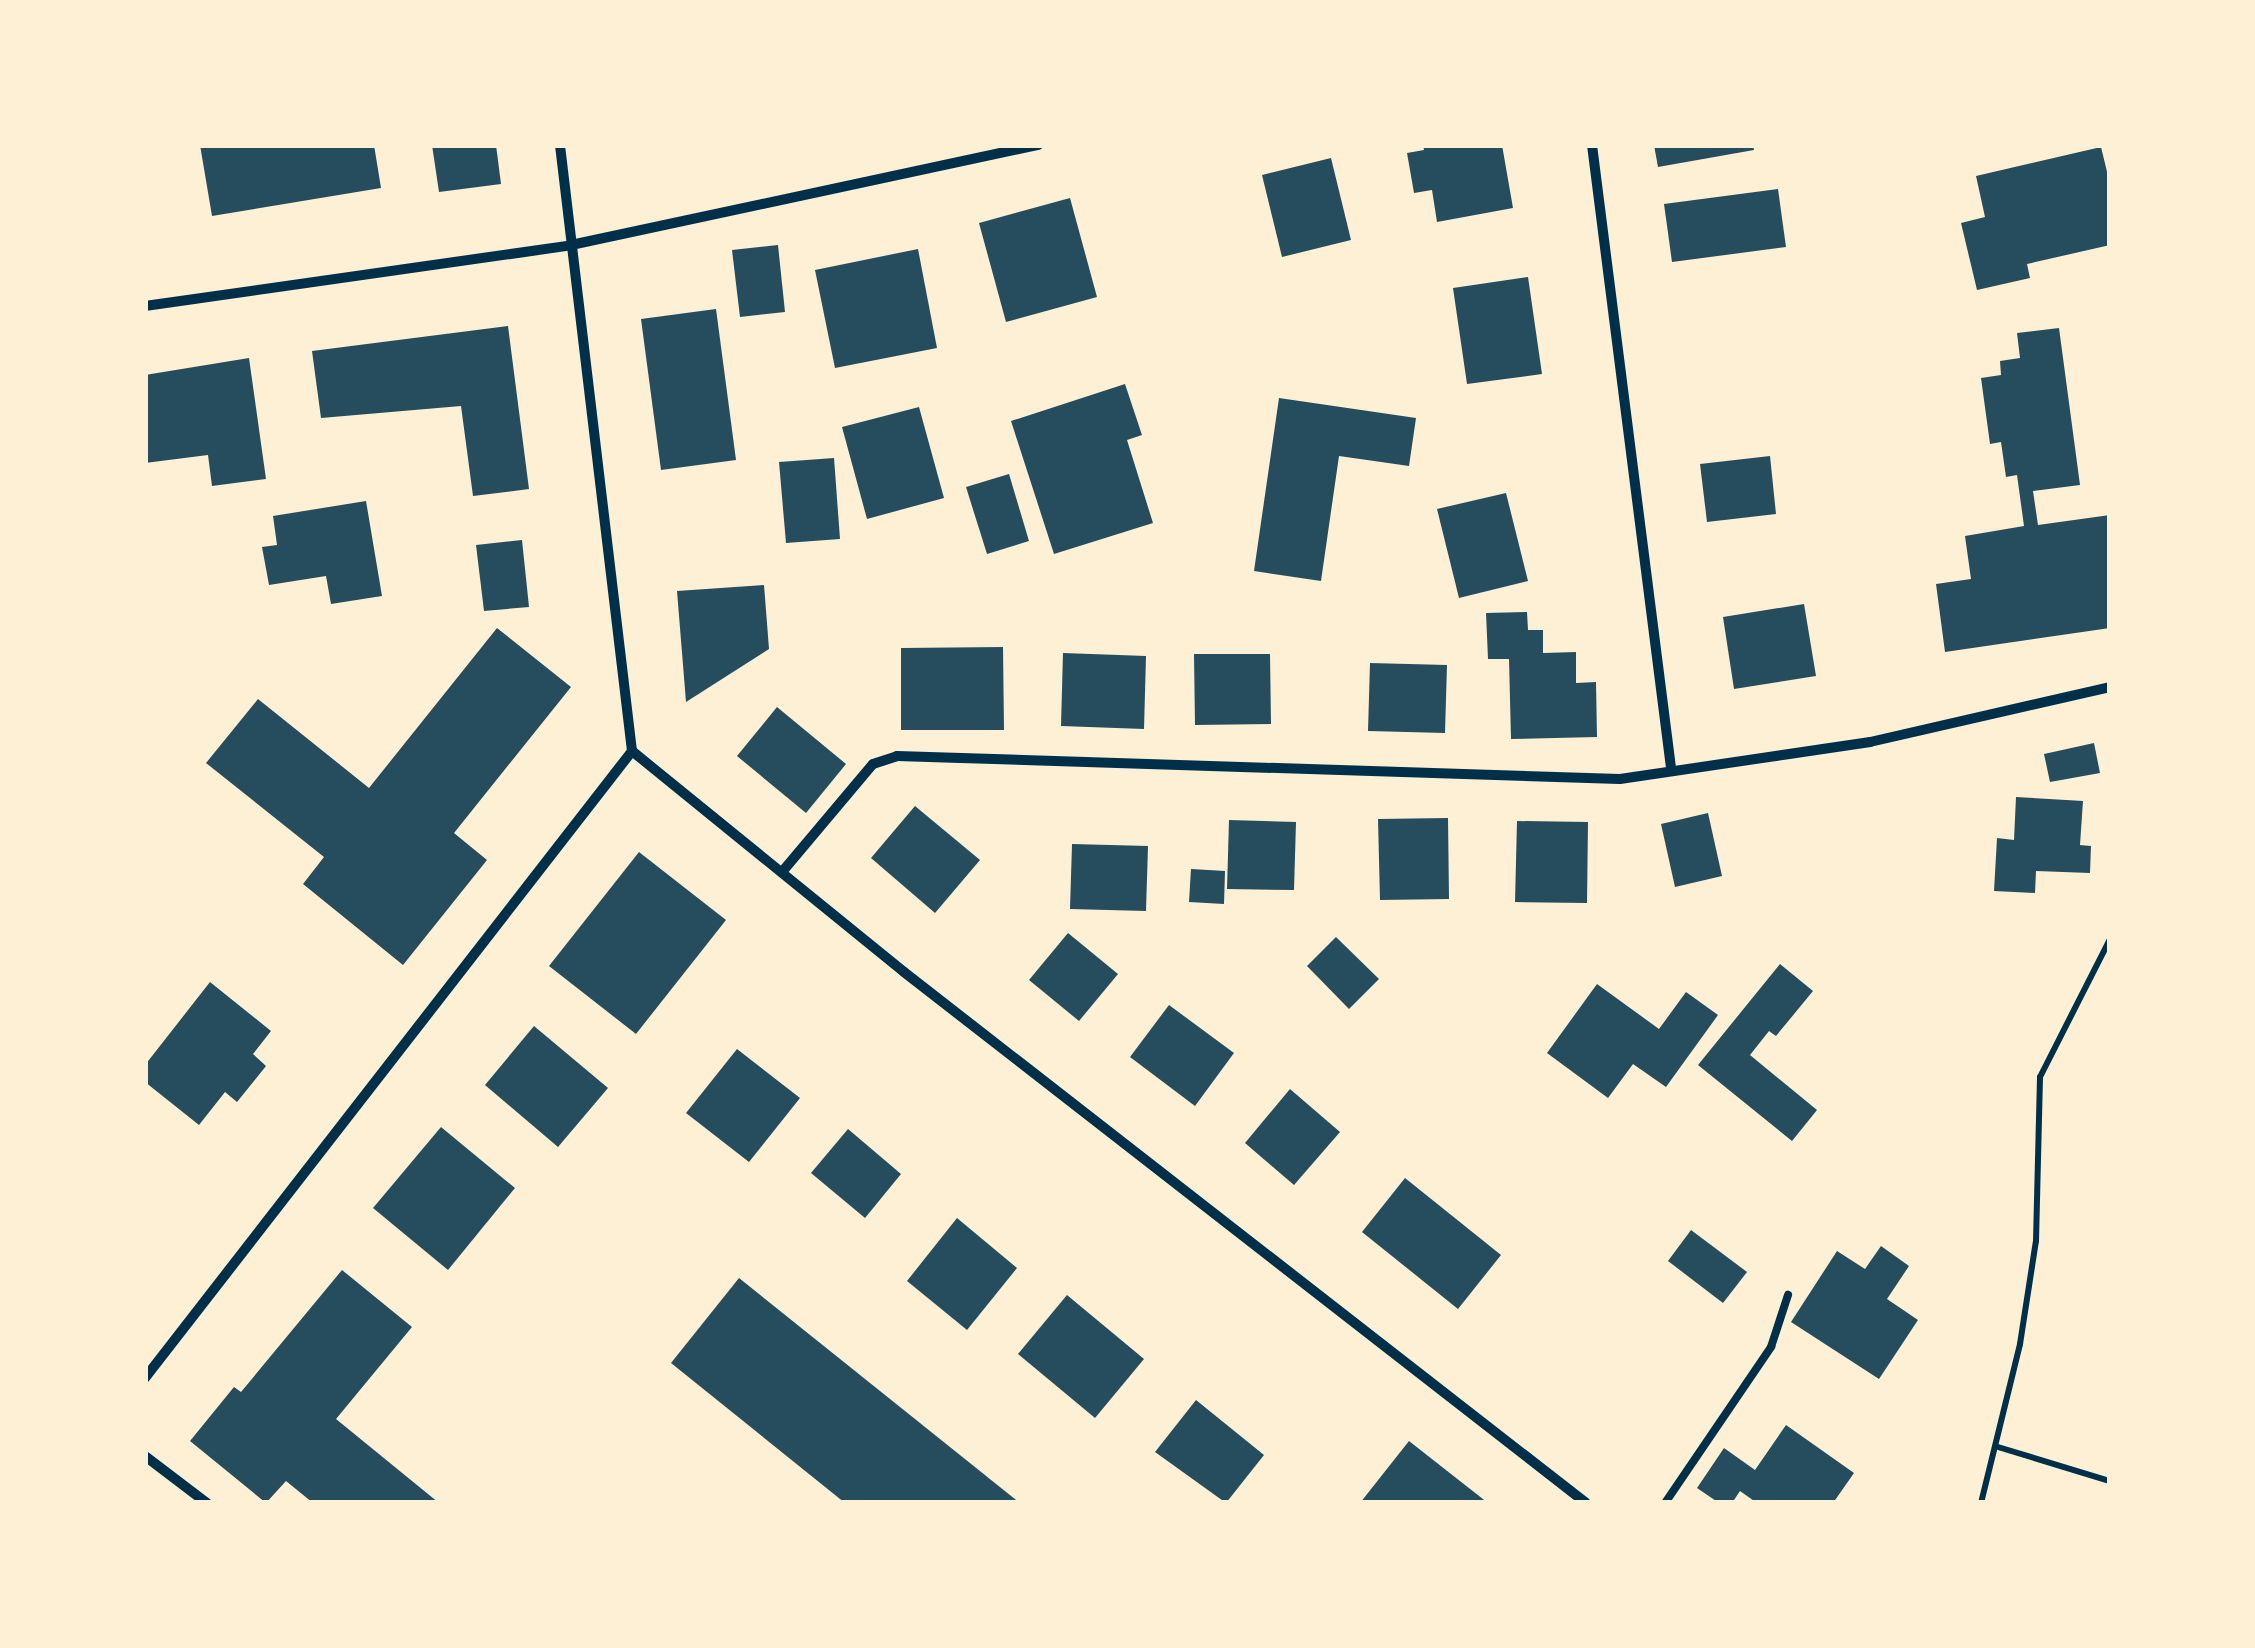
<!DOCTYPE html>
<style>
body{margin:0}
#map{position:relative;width:2255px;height:1648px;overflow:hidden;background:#fdf0d5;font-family:Cabin,sans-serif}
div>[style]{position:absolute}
.building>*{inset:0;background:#264d5e}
.path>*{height:6px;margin:-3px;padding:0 3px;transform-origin:3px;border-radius:3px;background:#003049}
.service>*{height:8px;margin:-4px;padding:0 4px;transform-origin:4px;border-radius:4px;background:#003049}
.minor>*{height:10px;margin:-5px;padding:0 5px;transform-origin:5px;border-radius:5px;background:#003049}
span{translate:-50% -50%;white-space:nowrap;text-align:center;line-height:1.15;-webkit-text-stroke:10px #fdf0d5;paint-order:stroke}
.frame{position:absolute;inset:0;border:148px solid #fdf0d5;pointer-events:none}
</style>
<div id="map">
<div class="building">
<i style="clip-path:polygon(200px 145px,374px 145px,381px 188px,212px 216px)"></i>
<i style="clip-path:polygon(432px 145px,496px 145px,501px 184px,439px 192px)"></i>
<i style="clip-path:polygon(1423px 145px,1502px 145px,1513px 208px,1437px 222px,1432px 190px,1414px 193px,1407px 153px,1424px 150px)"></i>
<i style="clip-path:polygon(1654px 145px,1753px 145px,1754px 150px,1658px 167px)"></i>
<i style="clip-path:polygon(2101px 147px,2110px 184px,2110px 245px,2027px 264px,2030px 278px,1977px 290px,1961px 223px,1985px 217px,1976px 176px)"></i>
<i style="clip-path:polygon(1331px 158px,1351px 240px,1282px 257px,1262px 175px)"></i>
<i style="clip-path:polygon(1778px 189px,1786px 247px,1672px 262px,1664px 204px)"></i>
<i style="clip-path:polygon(1070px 198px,1097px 297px,1006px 322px,979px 223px)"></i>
<i style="clip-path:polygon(778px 245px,785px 312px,740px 317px,732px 250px)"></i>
<i style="clip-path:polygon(918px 249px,937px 348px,835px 368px,815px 270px)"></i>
<i style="clip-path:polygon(1528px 277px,1542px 374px,1467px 384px,1453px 288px)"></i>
<i style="clip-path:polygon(716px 309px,736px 460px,661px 470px,641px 319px)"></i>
<i style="clip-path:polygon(508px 326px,529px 489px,473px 496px,461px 406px,321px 418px,312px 351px)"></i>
<i style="clip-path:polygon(2059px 328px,2080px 485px,2033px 491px,2038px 525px,2110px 515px,2110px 628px,1945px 652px,1936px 584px,1971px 579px,1965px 536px,2024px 526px,2017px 475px,2006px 477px,2001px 442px,1990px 444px,1981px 378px,2001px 375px,2000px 361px,2020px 358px,2017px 333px)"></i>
<i style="clip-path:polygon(249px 358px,266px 479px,212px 486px,208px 455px,145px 463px,145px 375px)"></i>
<i style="clip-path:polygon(1125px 384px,1142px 435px,1127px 440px,1153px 523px,1054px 554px,1011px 421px)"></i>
<i style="clip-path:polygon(1279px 398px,1416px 418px,1409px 466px,1339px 456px,1321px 581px,1254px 571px)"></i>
<i style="clip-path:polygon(919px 407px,944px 498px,867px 519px,842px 427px)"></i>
<i style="clip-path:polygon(1770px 456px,1776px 514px,1707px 522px,1700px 464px)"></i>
<i style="clip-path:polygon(834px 458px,840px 539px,786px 543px,779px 462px)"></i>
<i style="clip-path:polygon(1009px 474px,1029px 541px,987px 554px,966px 487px)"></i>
<i style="clip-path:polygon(1506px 493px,1528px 581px,1459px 598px,1437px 509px)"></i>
<i style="clip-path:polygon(366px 501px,382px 596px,331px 604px,326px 576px,269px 585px,262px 547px,277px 545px,273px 516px)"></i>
<i style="clip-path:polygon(522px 540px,529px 607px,484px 611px,476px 545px)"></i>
<i style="clip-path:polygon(764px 585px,769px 649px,686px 702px,677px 591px)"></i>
<i style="clip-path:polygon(1804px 604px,1816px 676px,1734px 689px,1723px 617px)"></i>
<i style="clip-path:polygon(1527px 612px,1528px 630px,1543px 630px,1543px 653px,1576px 652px,1576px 683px,1596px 682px,1597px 737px,1511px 739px,1509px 659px,1488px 659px,1486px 613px)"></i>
<i style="clip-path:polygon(497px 628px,571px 687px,454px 833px,487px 860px,403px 965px,303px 884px,324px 857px,206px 763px,258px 699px,369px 788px)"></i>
<i style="clip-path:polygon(1003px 647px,1004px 730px,901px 730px,901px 648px)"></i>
<i style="clip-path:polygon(1063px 653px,1146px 656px,1144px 729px,1061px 726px)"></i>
<i style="clip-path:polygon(1194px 654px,1270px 654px,1271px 724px,1195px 725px)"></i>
<i style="clip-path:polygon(1370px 663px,1447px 665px,1445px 733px,1368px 731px)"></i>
<i style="clip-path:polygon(777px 707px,846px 764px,806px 813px,737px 756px)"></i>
<i style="clip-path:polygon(2094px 743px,2100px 773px,2050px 782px,2044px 754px)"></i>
<i style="clip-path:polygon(2016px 797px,2083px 801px,2080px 845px,2091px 846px,2090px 873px,2036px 871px,2035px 893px,1994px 891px,1997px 838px,2014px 840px)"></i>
<i style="clip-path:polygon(915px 806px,980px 860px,935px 913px,871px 858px)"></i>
<i style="clip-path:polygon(1708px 813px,1722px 876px,1675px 887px,1661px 824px)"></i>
<i style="clip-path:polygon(1448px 818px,1449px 899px,1380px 900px,1378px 819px)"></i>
<i style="clip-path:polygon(1229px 820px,1296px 822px,1294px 890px,1227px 889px)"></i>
<i style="clip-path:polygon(1517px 821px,1588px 822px,1587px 903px,1515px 902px)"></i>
<i style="clip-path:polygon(1072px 844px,1148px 846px,1146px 911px,1070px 909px)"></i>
<i style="clip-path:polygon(639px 852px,726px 920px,636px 1034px,549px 966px)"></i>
<i style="clip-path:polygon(1191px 869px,1225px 871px,1224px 904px,1189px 902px)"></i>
<i style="clip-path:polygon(1068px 933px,1118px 974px,1079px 1021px,1029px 980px)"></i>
<i style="clip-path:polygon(1336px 937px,1379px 979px,1349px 1009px,1307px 966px)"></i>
<i style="clip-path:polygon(1780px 964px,1813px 991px,1776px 1036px,1769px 1031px,1750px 1055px,1817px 1110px,1792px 1141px,1698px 1065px)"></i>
<i style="clip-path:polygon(210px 982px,271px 1031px,253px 1054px,266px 1066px,237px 1102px,225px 1092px,199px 1125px,145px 1082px,145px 1065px)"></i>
<i style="clip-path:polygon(1597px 984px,1659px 1029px,1686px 992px,1718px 1015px,1666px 1087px,1633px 1064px,1608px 1098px,1547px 1053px)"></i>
<i style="clip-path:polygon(1169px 1005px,1234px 1053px,1195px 1106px,1130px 1057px)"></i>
<i style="clip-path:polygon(534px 1026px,608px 1088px,558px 1147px,485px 1085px)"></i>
<i style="clip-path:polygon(737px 1049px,800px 1098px,749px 1162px,686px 1113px)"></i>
<i style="clip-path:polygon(1290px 1089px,1340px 1132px,1294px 1185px,1245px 1143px)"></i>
<i style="clip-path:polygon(441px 1127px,515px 1188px,448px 1270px,373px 1208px)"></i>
<i style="clip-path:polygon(848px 1129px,901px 1174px,865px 1218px,811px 1173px)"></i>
<i style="clip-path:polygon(1405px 1178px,1501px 1255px,1458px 1309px,1362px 1232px)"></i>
<i style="clip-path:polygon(957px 1218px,1017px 1268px,967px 1330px,907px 1281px)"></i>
<i style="clip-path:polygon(1691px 1230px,1747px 1272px,1723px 1303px,1668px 1261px)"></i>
<i style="clip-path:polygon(1881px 1246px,1909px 1266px,1887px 1299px,1918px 1320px,1879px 1379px,1791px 1322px,1837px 1251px,1865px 1269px)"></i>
<i style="clip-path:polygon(342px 1270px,412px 1327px,336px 1419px,439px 1503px,313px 1503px,286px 1481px,266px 1503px,190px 1441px,234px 1387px,241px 1392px)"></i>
<i style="clip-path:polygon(739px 1278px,1020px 1503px,845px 1503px,671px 1363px)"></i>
<i style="clip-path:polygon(1067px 1295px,1144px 1359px,1095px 1418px,1018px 1354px)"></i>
<i style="clip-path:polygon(1196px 1400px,1264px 1455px,1226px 1503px,1155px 1452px)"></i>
<i style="clip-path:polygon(1786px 1425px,1854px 1473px,1833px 1503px,1757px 1503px,1740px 1491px,1732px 1503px,1719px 1503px,1697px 1488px,1724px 1448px,1755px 1470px)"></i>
<i style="clip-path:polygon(1409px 1441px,1488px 1503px,1360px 1503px)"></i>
</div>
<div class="path">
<i style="left:1998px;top:1447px;width:117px;rotate:16.9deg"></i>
<i style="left:1981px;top:1503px;width:164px;rotate:-76.2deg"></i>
<i style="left:2020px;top:1344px;width:104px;rotate:-81.2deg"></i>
<i style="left:2036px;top:1241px;width:164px;rotate:-88.6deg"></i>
<i style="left:2040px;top:1077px;width:155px;rotate:-63.1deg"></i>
</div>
<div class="service">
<i style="left:1665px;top:1503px;width:189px;rotate:-55.8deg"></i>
<i style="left:1771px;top:1347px;width:55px;rotate:-71.9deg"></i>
</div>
<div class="minor">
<i style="left:1592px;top:145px;width:628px;rotate:82.77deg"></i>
<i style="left:145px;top:306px;width:430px;rotate:-8.1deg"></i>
<i style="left:571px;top:245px;width:478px;rotate:-12.1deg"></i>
<i style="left:632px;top:751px;width:350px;rotate:39.1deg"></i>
<i style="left:904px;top:972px;width:864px;rotate:37.9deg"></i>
<i style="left:782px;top:872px;width:141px;rotate:-49.9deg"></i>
<i style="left:873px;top:764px;width:25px;rotate:-18deg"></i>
<i style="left:897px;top:756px;width:723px;rotate:1.82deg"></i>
<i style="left:1620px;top:779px;width:253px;rotate:-8.4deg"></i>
<i style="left:1870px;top:742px;width:246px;rotate:-12.9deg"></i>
<i style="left:145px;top:1378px;width:794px;rotate:-52.16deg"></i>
<i style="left:632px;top:751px;width:610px;rotate:-96.78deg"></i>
<i style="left:145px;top:1456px;width:78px;rotate:37.2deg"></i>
</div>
<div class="frame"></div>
</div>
